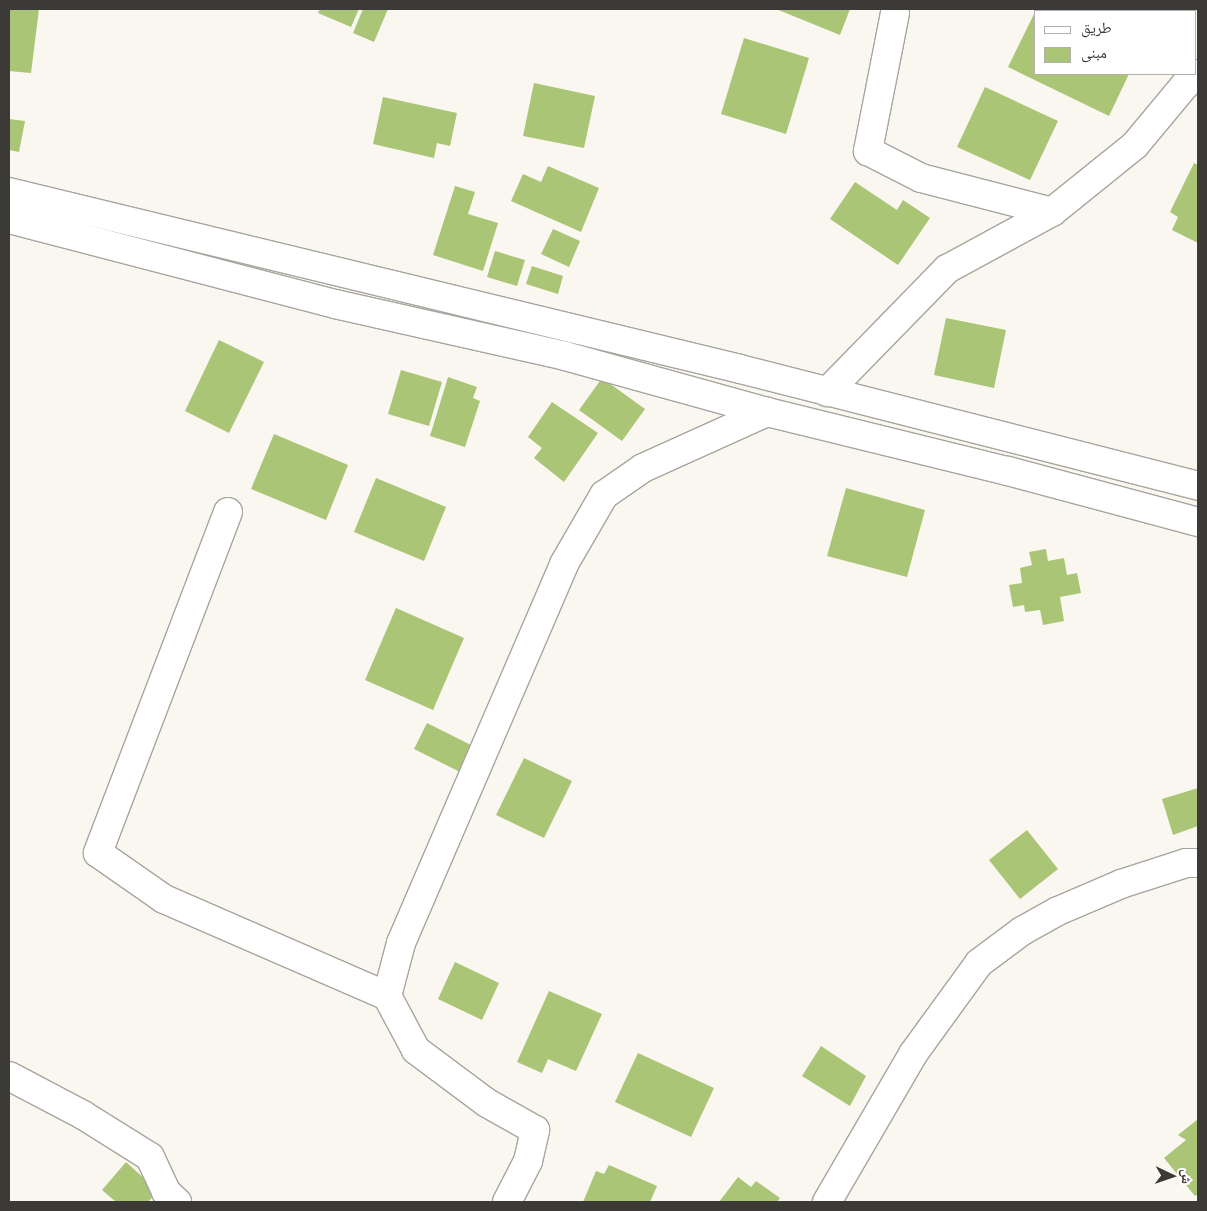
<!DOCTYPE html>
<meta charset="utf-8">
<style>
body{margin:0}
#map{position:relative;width:1207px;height:1211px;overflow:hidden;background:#f9f7ef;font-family:"Titillium Web","Noto Naskh Arabic",sans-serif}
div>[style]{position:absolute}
.building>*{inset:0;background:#abc577}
.roads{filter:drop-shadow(1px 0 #a7a59e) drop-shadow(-1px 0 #a7a59e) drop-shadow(0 1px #a7a59e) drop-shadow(0 -1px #a7a59e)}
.minor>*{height:28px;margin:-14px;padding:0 14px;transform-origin:14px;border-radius:14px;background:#fff}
.major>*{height:28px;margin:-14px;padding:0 14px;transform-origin:14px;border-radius:14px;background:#fff}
span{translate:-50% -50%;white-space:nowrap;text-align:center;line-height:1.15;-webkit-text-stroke:4px #fff;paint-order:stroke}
.frame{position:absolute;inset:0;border:10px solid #3b3a37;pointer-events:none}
.legend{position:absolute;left:1034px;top:10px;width:162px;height:65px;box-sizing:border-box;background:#fff;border:1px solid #b1b0af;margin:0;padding:6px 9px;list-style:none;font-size:15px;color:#3b3a37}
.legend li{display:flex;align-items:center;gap:10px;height:25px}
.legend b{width:25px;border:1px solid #b1b0af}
.north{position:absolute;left:1147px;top:1151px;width:50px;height:50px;-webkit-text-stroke:4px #fff;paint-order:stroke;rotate:93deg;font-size:14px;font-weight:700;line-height:20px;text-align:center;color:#3b3a37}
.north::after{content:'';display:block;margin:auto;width:18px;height:22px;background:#3b3a37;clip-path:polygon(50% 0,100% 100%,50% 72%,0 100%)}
</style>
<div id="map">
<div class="building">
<i style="clip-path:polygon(9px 9px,39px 9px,31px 73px,9px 71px)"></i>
<i style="clip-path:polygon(320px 9px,359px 9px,351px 27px,318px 13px)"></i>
<i style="clip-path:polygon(363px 9px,388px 9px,374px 42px,353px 33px)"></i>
<i style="clip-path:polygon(776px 9px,850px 9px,840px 35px)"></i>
<i style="clip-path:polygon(1034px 14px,1036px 74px,1129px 74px,1109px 116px,1008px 67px)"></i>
<i style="clip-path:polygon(744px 38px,809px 58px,786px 134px,721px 114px)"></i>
<i style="clip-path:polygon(534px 83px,595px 96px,584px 148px,523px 136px)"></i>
<i style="clip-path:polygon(985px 87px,1058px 121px,1030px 180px,957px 147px)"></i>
<i style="clip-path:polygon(383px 97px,457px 113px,450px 146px,437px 143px,434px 158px,373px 144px)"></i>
<i style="clip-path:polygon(9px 119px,25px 121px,19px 152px,9px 150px)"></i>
<i style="clip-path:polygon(1194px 163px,1198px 165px,1198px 243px,1172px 230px,1178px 217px,1170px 212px)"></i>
<i style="clip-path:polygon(548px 166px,599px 188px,581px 232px,511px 201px,523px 174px,541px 182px)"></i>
<i style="clip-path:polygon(855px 182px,897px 210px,903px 200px,930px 218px,898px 265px,830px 219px)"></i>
<i style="clip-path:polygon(455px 186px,475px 192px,468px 214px,498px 223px,483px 271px,433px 255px)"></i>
<i style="clip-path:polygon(553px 229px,580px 241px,569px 267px,541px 254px)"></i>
<i style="clip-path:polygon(495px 251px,525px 260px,517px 286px,487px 277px)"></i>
<i style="clip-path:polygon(532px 266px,563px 276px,558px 294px,526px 284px)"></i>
<i style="clip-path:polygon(946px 318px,1006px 330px,994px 388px,934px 375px)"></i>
<i style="clip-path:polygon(219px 340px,264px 362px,229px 433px,185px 411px)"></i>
<i style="clip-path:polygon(401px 370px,442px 382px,429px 426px,388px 414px)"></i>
<i style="clip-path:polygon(448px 377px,477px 387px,473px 398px,480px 401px,465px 447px,430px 436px)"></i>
<i style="clip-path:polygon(602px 378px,645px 409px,622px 441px,579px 410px)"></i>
<i style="clip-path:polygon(552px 402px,598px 433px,564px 482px,534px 458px,542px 448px,528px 437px)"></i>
<i style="clip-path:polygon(274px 434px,348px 465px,326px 520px,251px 489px)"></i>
<i style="clip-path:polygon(376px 478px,446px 507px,424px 561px,354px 532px)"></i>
<i style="clip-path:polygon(846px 488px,925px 510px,907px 577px,827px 556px)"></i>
<i style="clip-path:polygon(1046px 549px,1048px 561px,1064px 558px,1067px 575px,1077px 573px,1081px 593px,1060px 597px,1064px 621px,1043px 625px,1040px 610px,1025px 612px,1024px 605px,1013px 607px,1009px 585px,1022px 583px,1020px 568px,1032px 565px,1029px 552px)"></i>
<i style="clip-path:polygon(396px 608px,464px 638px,433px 710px,365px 680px)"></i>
<i style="clip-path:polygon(427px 723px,473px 746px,460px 772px,414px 749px)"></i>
<i style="clip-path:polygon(524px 758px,572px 781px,544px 838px,496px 815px)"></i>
<i style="clip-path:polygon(1198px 788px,1198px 826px,1173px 835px,1162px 799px)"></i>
<i style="clip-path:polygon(1027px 830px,1058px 869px,1020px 899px,989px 860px)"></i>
<i style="clip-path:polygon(455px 962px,499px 983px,482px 1020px,438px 999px)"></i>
<i style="clip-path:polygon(549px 991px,602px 1014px,576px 1071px,548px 1059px,542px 1073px,517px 1062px)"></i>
<i style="clip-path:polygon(821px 1046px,866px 1076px,850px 1106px,802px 1076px)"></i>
<i style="clip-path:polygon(638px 1053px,714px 1088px,691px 1137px,615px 1102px)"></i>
<i style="clip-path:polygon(1198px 1119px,1198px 1194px,1195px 1196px,1164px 1158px,1186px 1140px,1178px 1135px)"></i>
<i style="clip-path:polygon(126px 1162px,158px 1191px,148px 1202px,116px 1202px,102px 1190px)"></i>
<i style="clip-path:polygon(609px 1165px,657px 1186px,650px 1202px,583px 1202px,596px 1171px,604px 1174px)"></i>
<i style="clip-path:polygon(738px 1177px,751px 1187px,756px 1181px,780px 1198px,777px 1202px,719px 1202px)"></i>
</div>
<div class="roads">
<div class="minor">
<i style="left:895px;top:13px;width:141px;rotate:101.1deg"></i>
<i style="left:868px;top:151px;width:59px;rotate:27deg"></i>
<i style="left:921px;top:178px;width:135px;rotate:14.5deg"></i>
<i style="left:827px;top:392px;width:172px;rotate:-45.7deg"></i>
<i style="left:947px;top:269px;width:119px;rotate:-28.5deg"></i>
<i style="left:1052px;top:212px;width:107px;rotate:-38.9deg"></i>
<i style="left:1135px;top:145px;width:78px;rotate:-50.2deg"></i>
<i style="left:1185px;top:85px;width:17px;rotate:-40deg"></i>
<i style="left:228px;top:512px;width:365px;rotate:110.9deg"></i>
<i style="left:98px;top:853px;width:80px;rotate:34.9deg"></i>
<i style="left:164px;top:899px;width:243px;rotate:23.5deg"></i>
<i style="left:9px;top:1076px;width:84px;rotate:27.8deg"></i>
<i style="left:83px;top:1115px;width:79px;rotate:32.1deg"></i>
<i style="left:150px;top:1157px;width:38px;rotate:65deg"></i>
<i style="left:166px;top:1192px;width:15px;rotate:42deg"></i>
<i style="left:507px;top:1202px;width:46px;rotate:-62.9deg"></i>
<i style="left:528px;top:1161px;width:32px;rotate:-77deg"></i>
<i style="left:535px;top:1130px;width:55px;rotate:-150.6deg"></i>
<i style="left:487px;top:1103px;width:89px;rotate:-143.3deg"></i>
<i style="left:416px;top:1050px;width:61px;rotate:-118.2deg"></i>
<i style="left:387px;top:996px;width:55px;rotate:-75.2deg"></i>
<i style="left:401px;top:943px;width:413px;rotate:-66.7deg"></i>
<i style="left:564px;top:564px;width:80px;rotate:-59.9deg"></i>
<i style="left:604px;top:495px;width:47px;rotate:-34.7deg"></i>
<i style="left:643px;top:468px;width:136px;rotate:-24.3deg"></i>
<i style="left:827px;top:1202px;width:171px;rotate:-59.8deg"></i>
<i style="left:913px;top:1054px;width:112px;rotate:-54deg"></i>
<i style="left:979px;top:963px;width:54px;rotate:-36.7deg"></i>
<i style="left:1022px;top:931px;width:41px;rotate:-29.1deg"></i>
<i style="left:1058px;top:911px;width:69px;rotate:-23.2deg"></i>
<i style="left:1121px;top:884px;width:68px;rotate:-17.9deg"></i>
<i style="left:1186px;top:863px;width:12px"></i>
</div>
<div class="major">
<i style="left:9px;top:192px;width:752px;rotate:13.61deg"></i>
<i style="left:740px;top:369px;width:473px;rotate:14.3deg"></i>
<i style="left:9px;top:219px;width:337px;rotate:14.6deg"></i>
<i style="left:335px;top:304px;width:236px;rotate:12.7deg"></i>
<i style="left:565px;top:356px;width:210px;rotate:15.5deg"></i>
<i style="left:767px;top:412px;width:248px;rotate:13.8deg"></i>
<i style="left:1008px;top:471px;width:197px;rotate:15deg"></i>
</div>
</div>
<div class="frame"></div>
<ul class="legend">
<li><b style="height:6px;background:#fff"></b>طريق</li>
<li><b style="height:14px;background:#abc577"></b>مبنى</li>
</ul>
<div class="north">ش</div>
</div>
